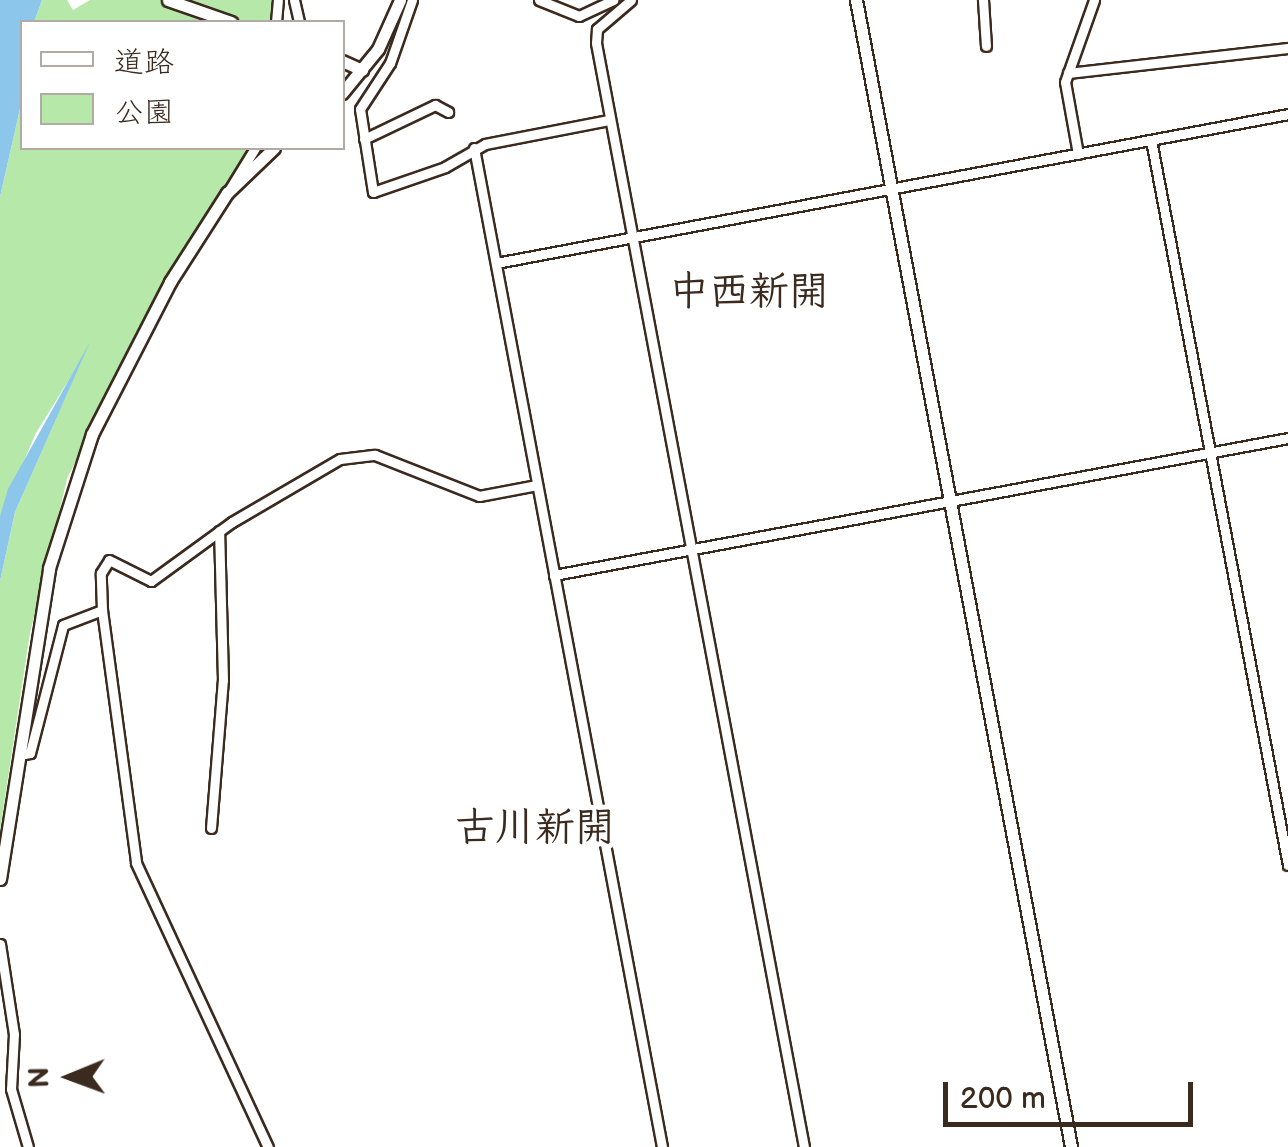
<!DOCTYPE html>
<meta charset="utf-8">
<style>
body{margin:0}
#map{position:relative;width:1288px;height:1147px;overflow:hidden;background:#fff;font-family:"Balsamiq Sans","Klee One",sans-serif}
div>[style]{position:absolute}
.green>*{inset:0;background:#b5e8a9}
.water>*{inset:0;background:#8cc6eb}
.roads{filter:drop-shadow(2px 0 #3b2a1e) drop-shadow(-2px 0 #3b2a1e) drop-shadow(0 2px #3b2a1e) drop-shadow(0 -2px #3b2a1e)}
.minor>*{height:9px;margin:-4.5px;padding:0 4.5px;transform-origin:4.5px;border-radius:4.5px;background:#fff}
.tertiary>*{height:11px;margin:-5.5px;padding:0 5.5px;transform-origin:5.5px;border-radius:5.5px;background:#fff}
span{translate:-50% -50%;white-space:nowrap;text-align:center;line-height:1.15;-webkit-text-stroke:10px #fff;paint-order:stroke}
.quarter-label{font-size:40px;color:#3b2a1e;font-weight:700}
.legend{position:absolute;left:20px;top:20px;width:325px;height:130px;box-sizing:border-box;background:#fff;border:2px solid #b1aaa5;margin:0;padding:12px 18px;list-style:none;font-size:30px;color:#3b2a1e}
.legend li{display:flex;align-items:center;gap:20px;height:50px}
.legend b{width:50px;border:2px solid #b1aaa5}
.north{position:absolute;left:20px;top:1027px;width:100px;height:100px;-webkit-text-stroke:8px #fff;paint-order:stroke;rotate:269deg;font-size:28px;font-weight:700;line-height:40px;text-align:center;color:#3b2a1e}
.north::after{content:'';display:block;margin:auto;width:35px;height:45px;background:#3b2a1e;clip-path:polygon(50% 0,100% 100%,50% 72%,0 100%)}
.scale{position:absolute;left:943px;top:1082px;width:250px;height:45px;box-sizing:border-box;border:5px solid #3b2a1e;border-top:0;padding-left:12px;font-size:30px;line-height:35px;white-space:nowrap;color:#3b2a1e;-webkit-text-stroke:8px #fff;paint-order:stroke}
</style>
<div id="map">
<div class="green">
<i style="clip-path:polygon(42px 0,67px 0,73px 10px,90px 0,273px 0,271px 22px,34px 22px)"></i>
<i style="clip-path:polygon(22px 100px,22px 148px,250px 148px,160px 287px,67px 479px,30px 633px,0 830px,0 581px,15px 512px,83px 357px,36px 433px,0 516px,0 197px)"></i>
</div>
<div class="water">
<i style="clip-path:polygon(0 0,42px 0,34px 22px,22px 22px,22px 100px,0 197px)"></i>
<i style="clip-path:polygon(90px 342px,15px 512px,0 581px,0 516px,8px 489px)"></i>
</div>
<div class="roads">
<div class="minor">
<i style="left:294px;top:0;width:23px;rotate:77deg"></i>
<i style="left:412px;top:0;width:67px;rotate:109.2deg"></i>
<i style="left:390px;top:63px;width:55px;rotate:123.1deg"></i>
<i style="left:360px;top:109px;width:84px;rotate:81.1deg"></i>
<i style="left:373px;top:192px;width:76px;rotate:-19.1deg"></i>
<i style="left:445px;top:167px;width:46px;rotate:-29.9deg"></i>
<i style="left:485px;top:144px;width:126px;rotate:-11deg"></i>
<i style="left:539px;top:0;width:43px;rotate:21.8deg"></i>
<i style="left:579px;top:16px;width:38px;rotate:-25deg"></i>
<i style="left:631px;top:0;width:45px;rotate:139.5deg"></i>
<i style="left:597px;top:29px;width:14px;rotate:94deg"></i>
<i style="left:596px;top:43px;width:1123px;rotate:79.33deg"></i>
<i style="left:983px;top:0;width:46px;rotate:86.3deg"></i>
<i style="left:276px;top:22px;width:22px;rotate:-85deg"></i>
<i style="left:1068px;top:73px;width:221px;rotate:-6.5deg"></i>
<i style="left:364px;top:139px;width:79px;rotate:-25.6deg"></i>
<i style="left:435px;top:105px;width:15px;rotate:28deg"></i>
<i style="left:1151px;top:140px;width:738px;rotate:79.3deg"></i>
<i style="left:474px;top:148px;width:1017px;rotate:79.34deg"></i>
<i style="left:1078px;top:154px;width:73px;rotate:-100.2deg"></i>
<i style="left:1065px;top:82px;width:87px;rotate:-70.5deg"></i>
<i style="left:231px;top:187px;width:46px;rotate:-58.4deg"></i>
<i style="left:496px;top:263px;width:806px;rotate:-10.65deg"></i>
<i style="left:554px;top:575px;width:747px;rotate:-10.57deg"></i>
<i style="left:102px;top:610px;width:37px;rotate:-92deg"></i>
<i style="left:101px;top:573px;width:15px;rotate:-58deg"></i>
<i style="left:109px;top:560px;width:47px;rotate:26.6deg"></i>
<i style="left:151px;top:581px;width:100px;rotate:-36.1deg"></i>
<i style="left:232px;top:522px;width:125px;rotate:-30.3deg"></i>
<i style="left:340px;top:459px;width:35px;rotate:-7deg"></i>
<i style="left:375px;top:455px;width:112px;rotate:21.5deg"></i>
<i style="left:479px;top:496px;width:59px;rotate:-10.7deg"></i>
<i style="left:19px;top:755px;width:11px;rotate:-10deg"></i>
<i style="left:30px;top:753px;width:132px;rotate:-75.5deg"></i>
<i style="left:63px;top:625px;width:42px;rotate:-21deg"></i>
<i style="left:102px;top:610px;width:255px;rotate:82.3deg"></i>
<i style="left:136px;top:863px;width:313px;rotate:65.1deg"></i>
<i style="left:211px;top:828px;width:148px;rotate:-85.4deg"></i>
<i style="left:223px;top:680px;width:149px;rotate:-91.5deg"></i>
<i style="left:0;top:944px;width:91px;rotate:81.2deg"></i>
<i style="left:14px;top:1034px;width:55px;rotate:93.1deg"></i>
<i style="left:11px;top:1089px;width:60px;rotate:73.7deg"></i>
</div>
<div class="tertiary">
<i style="left:168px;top:0;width:67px;rotate:19.2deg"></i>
<i style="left:856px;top:0;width:1167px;rotate:79.38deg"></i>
<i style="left:342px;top:61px;width:22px;rotate:24deg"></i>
<i style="left:342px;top:93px;width:57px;rotate:-50.7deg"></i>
<i style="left:378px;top:49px;width:54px;rotate:-65.8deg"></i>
<i style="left:0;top:879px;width:315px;rotate:-81deg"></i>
<i style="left:49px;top:568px;width:141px;rotate:-72.2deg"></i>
<i style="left:92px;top:434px;width:171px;rotate:-62.8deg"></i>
<i style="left:170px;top:282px;width:106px;rotate:-57.4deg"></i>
<i style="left:227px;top:193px;width:65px;rotate:-43.8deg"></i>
</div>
</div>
<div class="quarter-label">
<span style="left:749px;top:292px">中西新開</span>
<span style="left:535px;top:828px">古川新開</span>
</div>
<ul class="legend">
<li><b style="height:12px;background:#fff"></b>道路</li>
<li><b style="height:28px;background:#b5e8a9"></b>公園</li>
</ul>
<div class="north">N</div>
<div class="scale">200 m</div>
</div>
